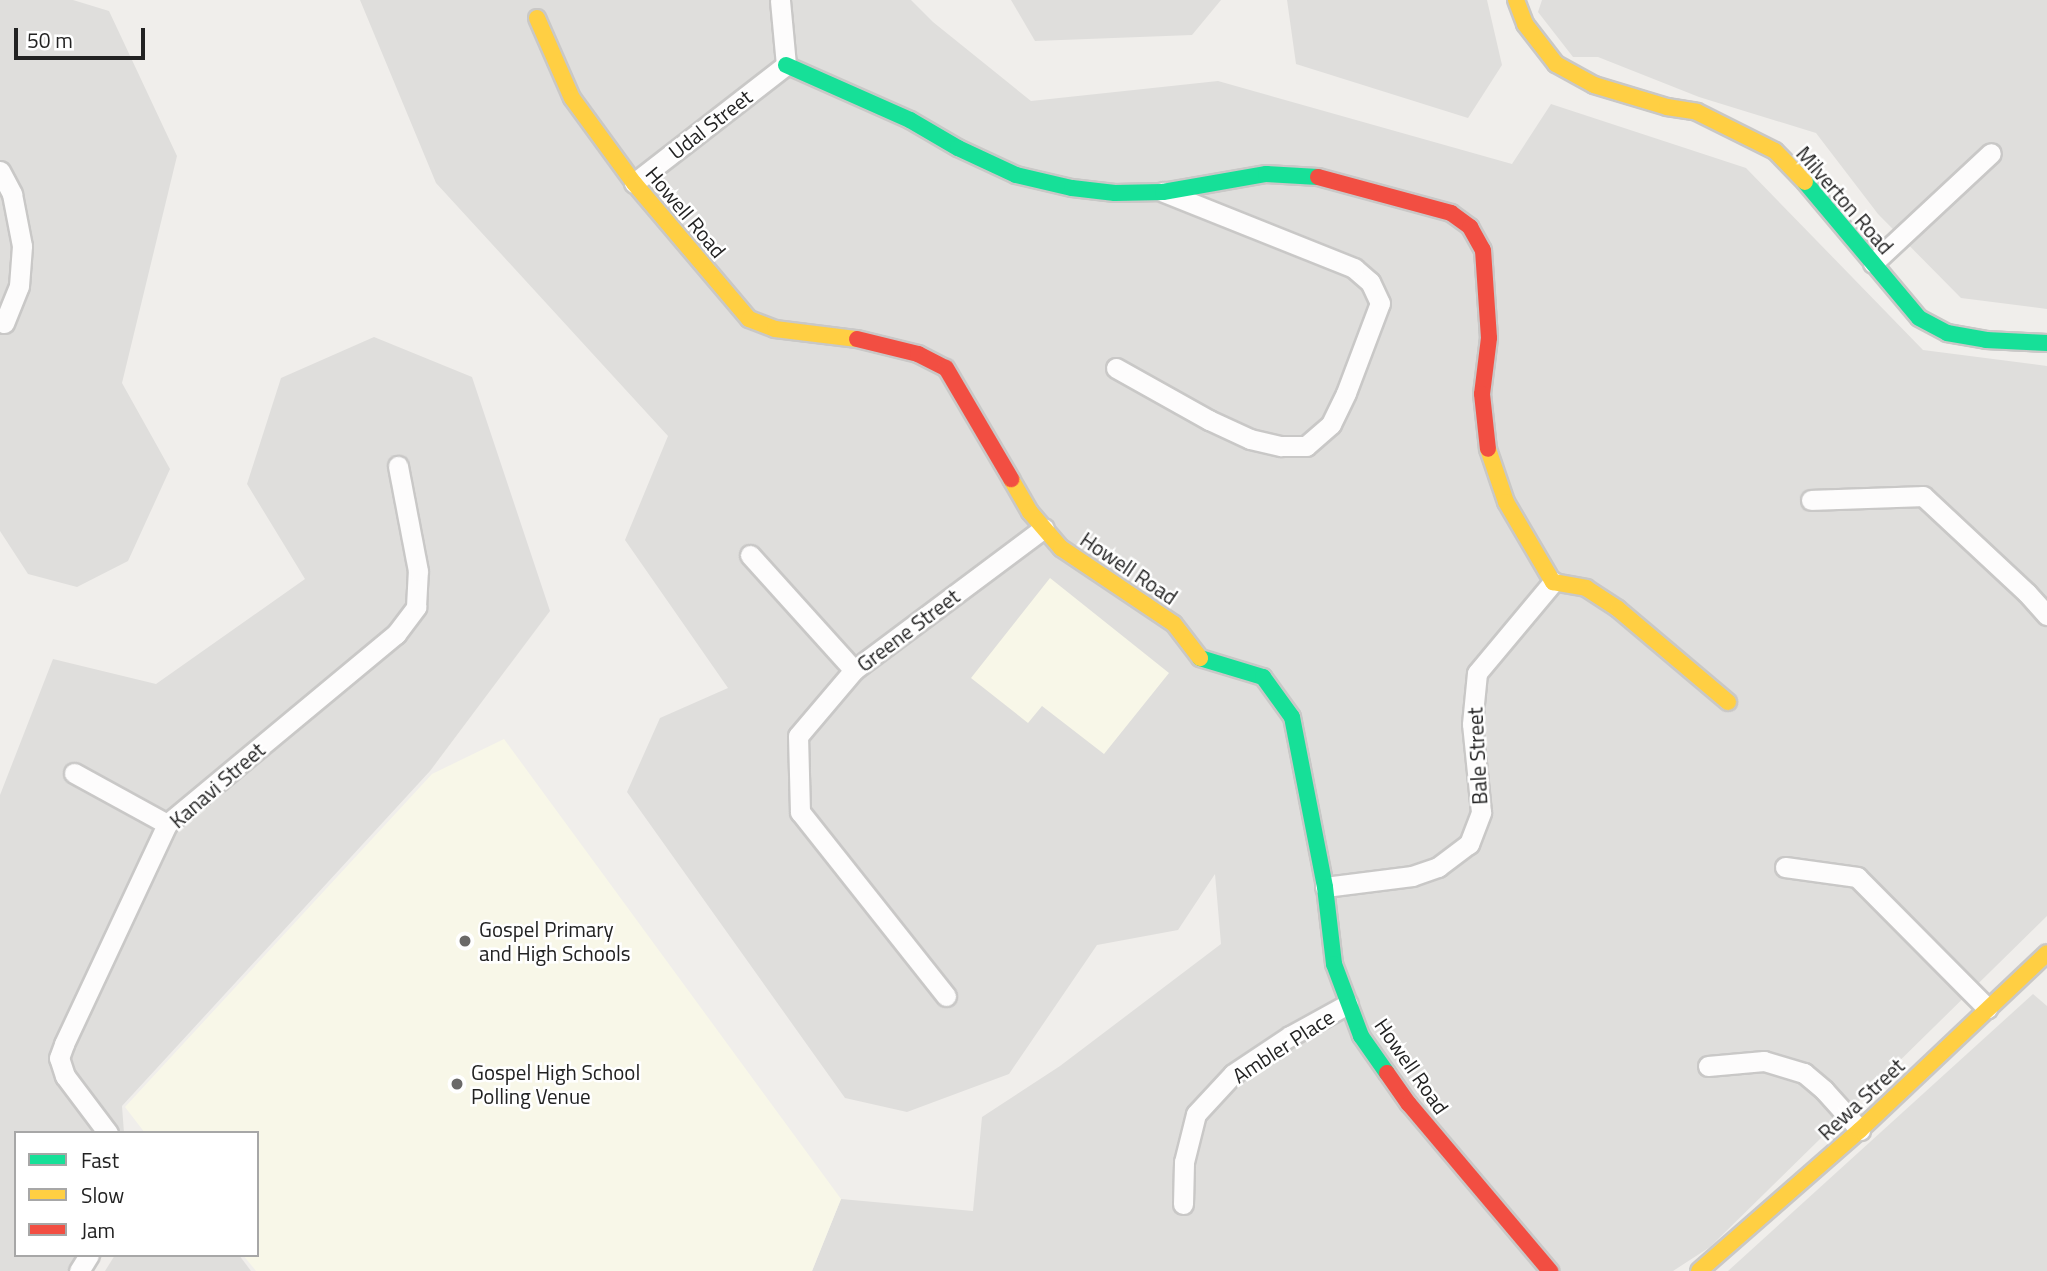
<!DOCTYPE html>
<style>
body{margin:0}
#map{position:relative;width:2047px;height:1271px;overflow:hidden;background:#f0eeeb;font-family:"Titillium Web",sans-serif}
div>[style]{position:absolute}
.residential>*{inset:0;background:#dfdedc}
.education>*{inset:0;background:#f8f7e8}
.roads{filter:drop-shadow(2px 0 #c9c8c7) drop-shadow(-2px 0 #c9c8c7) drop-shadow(0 2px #c9c8c7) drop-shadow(0 -2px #c9c8c7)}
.street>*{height:19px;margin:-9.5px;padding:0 9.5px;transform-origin:9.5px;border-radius:9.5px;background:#fdfcfc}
.fast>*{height:16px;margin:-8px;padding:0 8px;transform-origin:8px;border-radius:8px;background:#16e098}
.slow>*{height:16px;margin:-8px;padding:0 8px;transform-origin:8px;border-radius:8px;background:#ffcf43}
.jam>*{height:16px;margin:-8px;padding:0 8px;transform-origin:8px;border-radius:8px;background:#f24e42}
.dots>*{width:19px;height:19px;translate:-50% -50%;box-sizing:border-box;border:4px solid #fff;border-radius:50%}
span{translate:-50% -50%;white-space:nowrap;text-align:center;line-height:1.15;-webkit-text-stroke:5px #fff;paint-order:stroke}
.street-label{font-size:21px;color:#222}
.poi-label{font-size:21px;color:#222}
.left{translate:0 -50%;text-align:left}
.legend{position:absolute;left:14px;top:1131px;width:245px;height:126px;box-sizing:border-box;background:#fff;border:2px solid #a7a7a7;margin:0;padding:9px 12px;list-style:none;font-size:21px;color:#222}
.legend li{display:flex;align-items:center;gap:14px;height:35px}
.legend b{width:35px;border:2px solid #a7a7a7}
.scale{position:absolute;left:14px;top:28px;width:131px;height:32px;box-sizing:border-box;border:4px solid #222;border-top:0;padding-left:9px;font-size:21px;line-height:24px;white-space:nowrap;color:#222;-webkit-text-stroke:5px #fff;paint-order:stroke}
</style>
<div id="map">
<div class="residential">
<i style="clip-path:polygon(0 0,73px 0,109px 11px,177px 156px,122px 383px,170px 469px,128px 561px,77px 587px,28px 574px,0 531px)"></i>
<i style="clip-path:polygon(360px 0,911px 0,933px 22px,1031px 101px,1218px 81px,1512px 164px,1551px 104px,1746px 168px,1923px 350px,2047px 366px,2047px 916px,1710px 1247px,1673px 1271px,812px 1271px,841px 1199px,973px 1211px,982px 1117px,1060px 1066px,1221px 944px,1215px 874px,1178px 930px,1097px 945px,1009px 1074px,907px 1112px,845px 1098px,627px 792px,660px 718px,728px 688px,625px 540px,668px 436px,436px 183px)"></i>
<i style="clip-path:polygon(1011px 0,1221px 0,1192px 35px,1035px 41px)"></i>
<i style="clip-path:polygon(1287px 0,1487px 0,1502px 65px,1468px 118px,1296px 64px)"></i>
<i style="clip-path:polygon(1542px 0,2047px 0,2047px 309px,1961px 298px,1878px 214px,1816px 133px,1699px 97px,1598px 57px,1573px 57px,1538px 12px)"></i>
<i style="clip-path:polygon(374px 337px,472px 377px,550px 611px,430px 771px,122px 1106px,124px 1133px,16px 1133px,16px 1255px,80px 1255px,71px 1271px,0 1271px,0 795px,53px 659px,156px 684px,305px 579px,247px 484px,281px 378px)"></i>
<i style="clip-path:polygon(2033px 994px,2047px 1006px,2047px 1271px,1728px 1271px)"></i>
<i style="clip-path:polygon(115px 1255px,239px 1255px,251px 1271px,105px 1271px)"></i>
</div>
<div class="education">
<i style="clip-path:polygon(1050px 578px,1169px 673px,1104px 754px,1042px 706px,1028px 723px,971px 678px)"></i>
<i style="clip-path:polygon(504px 739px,841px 1199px,812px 1271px,256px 1271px,243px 1255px,257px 1255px,257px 1133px,145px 1133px,125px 1107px,432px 774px)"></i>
</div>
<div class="roads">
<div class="street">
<i style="left:0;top:171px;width:26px;rotate:62deg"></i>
<i style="left:12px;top:194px;width:53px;rotate:79.1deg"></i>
<i style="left:22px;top:246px;width:40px;rotate:94.3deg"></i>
<i style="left:19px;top:286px;width:40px;rotate:112deg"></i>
<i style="left:634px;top:183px;width:192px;rotate:-37.8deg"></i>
<i style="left:786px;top:65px;width:65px;rotate:-95.3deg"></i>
<i style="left:1873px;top:263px;width:161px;rotate:-43deg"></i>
<i style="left:1116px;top:368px;width:107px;rotate:29.2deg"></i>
<i style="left:1209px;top:420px;width:45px;rotate:24.9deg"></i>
<i style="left:1250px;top:439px;width:32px;rotate:13deg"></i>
<i style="left:1281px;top:446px;width:25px"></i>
<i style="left:1306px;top:446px;width:33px;rotate:-41deg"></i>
<i style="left:1331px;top:424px;width:34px;rotate:-64deg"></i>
<i style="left:1346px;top:393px;width:96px;rotate:-69.3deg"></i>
<i style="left:1380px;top:303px;width:23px;rotate:-115deg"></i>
<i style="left:1370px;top:282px;width:21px;rotate:-139deg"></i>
<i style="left:1354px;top:268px;width:205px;rotate:-158.2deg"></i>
<i style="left:1811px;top:500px;width:112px;rotate:-2deg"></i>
<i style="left:1923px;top:496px;width:142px;rotate:43deg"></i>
<i style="left:2027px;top:593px;width:30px;rotate:48deg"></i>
<i style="left:750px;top:555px;width:155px;rotate:47.9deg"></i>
<i style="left:74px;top:773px;width:106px;rotate:28.7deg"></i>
<i style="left:1785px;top:867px;width:73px;rotate:7.9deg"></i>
<i style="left:1857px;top:877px;width:185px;rotate:45.2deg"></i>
<i style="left:1325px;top:887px;width:88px;rotate:-7.2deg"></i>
<i style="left:1412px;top:876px;width:28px;rotate:-19deg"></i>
<i style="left:1438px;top:867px;width:39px;rotate:-37deg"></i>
<i style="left:1469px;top:844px;width:34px;rotate:-69deg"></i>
<i style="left:1481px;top:812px;width:88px;rotate:-95.8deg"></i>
<i style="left:1472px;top:724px;width:51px;rotate:-84.4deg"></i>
<i style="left:1477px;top:673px;width:119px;rotate:-50.1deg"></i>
<i style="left:946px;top:996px;width:235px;rotate:-128.4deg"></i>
<i style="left:800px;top:812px;width:76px;rotate:-91.5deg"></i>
<i style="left:798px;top:736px;width:87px;rotate:-49.7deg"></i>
<i style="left:854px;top:670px;width:237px;rotate:-36.8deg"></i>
<i style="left:1708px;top:1066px;width:56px;rotate:-5.1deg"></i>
<i style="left:1764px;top:1061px;width:42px;rotate:16.7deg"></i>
<i style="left:1804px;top:1073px;width:26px;rotate:40deg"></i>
<i style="left:1824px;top:1090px;width:54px;rotate:48deg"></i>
<i style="left:108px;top:1133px;width:71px;rotate:-127deg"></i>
<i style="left:65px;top:1076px;width:19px;rotate:-108deg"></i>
<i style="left:59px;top:1058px;width:15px;rotate:-70deg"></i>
<i style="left:64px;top:1044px;width:243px;rotate:-64.9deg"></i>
<i style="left:167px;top:824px;width:298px;rotate:-39.7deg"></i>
<i style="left:396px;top:634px;width:34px;rotate:-53deg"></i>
<i style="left:416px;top:607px;width:36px;rotate:-87deg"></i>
<i style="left:418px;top:571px;width:107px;rotate:-100.8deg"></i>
<i style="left:1183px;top:1204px;width:42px;rotate:-88.6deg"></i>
<i style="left:1184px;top:1162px;width:49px;rotate:-76deg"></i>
<i style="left:1196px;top:1114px;width:54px;rotate:-47.2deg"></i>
<i style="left:1233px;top:1074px;width:69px;rotate:-33.7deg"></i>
<i style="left:1290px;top:1036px;width:66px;rotate:-28.9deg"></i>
<i style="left:79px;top:1271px;width:19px;rotate:-58deg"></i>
</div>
<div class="fast">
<i style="left:786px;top:65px;width:136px;rotate:23.9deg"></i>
<i style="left:910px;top:120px;width:56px;rotate:30.3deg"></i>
<i style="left:958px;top:148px;width:64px;rotate:25deg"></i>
<i style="left:1016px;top:175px;width:57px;rotate:13.1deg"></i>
<i style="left:1072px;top:188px;width:43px;rotate:6.6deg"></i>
<i style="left:1115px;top:193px;width:48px;rotate:-1.2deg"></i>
<i style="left:1163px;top:192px;width:105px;rotate:-9.9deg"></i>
<i style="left:1266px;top:174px;width:52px;rotate:3.3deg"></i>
<i style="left:1805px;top:182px;width:177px;rotate:50deg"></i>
<i style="left:1919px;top:318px;width:32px;rotate:28deg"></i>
<i style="left:1947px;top:333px;width:40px;rotate:10deg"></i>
<i style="left:1986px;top:340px;width:61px;rotate:2.8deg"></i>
<i style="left:1200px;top:658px;width:66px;rotate:16.8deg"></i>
<i style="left:1263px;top:677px;width:49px;rotate:54.1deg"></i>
<i style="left:1292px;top:717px;width:173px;rotate:79deg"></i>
<i style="left:1325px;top:887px;width:78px;rotate:83.3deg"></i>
<i style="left:1334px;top:964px;width:77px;rotate:69.4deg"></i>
<i style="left:1361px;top:1036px;width:45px;rotate:54.9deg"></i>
</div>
<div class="slow">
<i style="left:1516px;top:0;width:26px;rotate:69deg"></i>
<i style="left:1525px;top:24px;width:51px;rotate:52.2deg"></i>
<i style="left:1556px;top:64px;width:43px;rotate:28.9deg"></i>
<i style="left:1594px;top:85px;width:76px;rotate:16.8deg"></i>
<i style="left:1667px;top:107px;width:30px;rotate:9deg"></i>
<i style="left:1697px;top:112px;width:87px;rotate:26.6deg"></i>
<i style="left:1775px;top:151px;width:43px;rotate:45.9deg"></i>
<i style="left:537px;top:18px;width:87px;rotate:66.4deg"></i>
<i style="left:572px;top:98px;width:105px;rotate:53.9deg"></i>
<i style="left:634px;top:183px;width:178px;rotate:49.8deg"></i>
<i style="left:749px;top:319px;width:28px;rotate:21deg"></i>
<i style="left:775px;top:329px;width:83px;rotate:7deg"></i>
<i style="left:1488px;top:449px;width:56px;rotate:71.2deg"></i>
<i style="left:1506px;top:502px;width:93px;rotate:59.6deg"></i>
<i style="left:1553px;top:582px;width:34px;rotate:10deg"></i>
<i style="left:1586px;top:588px;width:38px;rotate:33deg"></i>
<i style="left:1618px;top:609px;width:144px;rotate:40.2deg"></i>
<i style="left:1011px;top:479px;width:38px;rotate:60deg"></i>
<i style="left:1030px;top:512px;width:48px;rotate:49.3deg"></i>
<i style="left:1061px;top:548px;width:136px;rotate:33.9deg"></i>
<i style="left:1174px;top:624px;width:43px;rotate:52.6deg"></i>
<i style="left:1699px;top:1271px;width:214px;rotate:-41.2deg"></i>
<i style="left:1860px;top:1130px;width:257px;rotate:-43.4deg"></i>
</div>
<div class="jam">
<i style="left:1318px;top:177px;width:138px;rotate:15.1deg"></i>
<i style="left:1451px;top:213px;width:24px;rotate:36deg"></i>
<i style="left:1470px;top:227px;width:26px;rotate:61deg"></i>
<i style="left:1483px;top:250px;width:88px;rotate:86.1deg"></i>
<i style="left:1489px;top:338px;width:56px;rotate:97.1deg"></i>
<i style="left:1482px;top:394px;width:55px;rotate:83.8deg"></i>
<i style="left:857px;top:339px;width:63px;rotate:13.8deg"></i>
<i style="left:918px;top:354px;width:31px;rotate:27deg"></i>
<i style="left:946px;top:368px;width:129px;rotate:59.6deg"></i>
<i style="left:1387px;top:1073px;width:38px;rotate:55deg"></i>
<i style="left:1409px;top:1104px;width:219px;rotate:49.8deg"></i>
</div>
</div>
<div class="dots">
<i style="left:465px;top:941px;background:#6a6968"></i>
<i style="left:457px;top:1084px;background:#6a6968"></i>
</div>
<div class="street-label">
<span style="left:710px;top:124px;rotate:-38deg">Udal Street</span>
<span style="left:1845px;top:200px;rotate:49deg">Milverton Road</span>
<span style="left:686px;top:212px;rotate:50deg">Howell Road</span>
<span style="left:1129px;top:568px;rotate:34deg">Howell Road</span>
<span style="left:908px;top:630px;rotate:-37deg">Greene Street</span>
<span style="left:1477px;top:756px;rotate:-93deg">Bale Street</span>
<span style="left:217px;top:785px;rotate:-41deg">Kanavi Street</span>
<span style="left:1283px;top:1046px;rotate:-33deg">Ambler Place</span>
<span style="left:1412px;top:1066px;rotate:55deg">Howell Road</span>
<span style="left:1861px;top:1099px;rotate:-43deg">Rewa Street</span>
</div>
<div class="poi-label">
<span class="left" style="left:479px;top:941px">Gospel Primary<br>and High Schools</span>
<span class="left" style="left:471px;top:1084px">Gospel High School<br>Polling Venue</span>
</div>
<ul class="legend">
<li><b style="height:9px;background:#16e098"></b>Fast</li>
<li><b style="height:9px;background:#ffcf43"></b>Slow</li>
<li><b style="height:9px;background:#f24e42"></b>Jam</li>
</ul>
<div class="scale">50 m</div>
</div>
